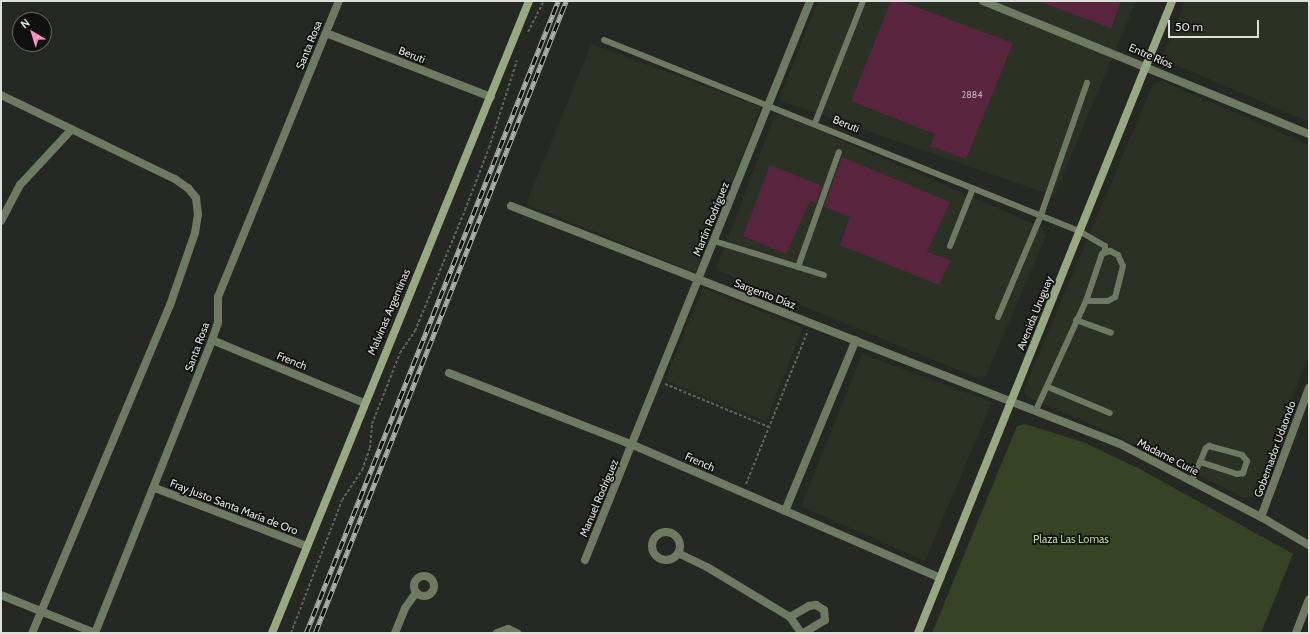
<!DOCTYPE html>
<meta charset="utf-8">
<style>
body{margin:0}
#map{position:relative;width:1310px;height:634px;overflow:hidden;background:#262923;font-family:Cabin,sans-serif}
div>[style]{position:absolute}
.built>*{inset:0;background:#2b3125}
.green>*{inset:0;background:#364324}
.building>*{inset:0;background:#59253f}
.path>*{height:2px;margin-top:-1px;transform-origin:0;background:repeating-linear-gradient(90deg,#61635e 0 3px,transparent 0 5px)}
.lane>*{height:6px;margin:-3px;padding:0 3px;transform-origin:3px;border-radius:3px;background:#6f7a63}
.street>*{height:8px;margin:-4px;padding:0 4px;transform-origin:4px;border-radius:4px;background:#6f7a63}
.street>.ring{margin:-4px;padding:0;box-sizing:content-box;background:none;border:8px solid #6f7a63;border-radius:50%}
.secondary>*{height:8px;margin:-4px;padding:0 4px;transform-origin:4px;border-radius:4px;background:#97a983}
.rail>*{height:4.5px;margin-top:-2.25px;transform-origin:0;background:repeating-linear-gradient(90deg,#10110f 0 9px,#adafab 0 18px);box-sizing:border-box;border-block:1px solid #adafab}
span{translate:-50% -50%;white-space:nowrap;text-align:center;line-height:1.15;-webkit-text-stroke:3.5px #10110f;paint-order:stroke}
.number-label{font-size:9px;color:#bdb1b5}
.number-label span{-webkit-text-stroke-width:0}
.street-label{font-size:11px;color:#dee0dc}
.park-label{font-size:11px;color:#b4d887}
.frame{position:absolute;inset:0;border:2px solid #dee0dc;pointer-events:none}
.north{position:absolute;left:12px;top:12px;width:40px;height:40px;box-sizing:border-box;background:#10110f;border:1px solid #626461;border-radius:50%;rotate:322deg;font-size:11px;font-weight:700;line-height:16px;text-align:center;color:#dee0dc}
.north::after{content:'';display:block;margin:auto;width:14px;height:18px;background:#fc8fc2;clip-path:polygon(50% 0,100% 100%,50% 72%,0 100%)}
.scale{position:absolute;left:1168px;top:20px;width:91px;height:18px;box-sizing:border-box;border:2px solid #dee0dc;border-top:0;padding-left:5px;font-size:12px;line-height:14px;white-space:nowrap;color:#dee0dc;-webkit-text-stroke:3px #10110f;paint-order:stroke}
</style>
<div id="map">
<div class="built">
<i style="clip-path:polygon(818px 1px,1136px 1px,1054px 196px,779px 100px)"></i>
<i style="clip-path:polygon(1185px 1px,1309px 1px,1309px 122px,1162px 59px)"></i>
<i style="clip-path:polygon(591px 44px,761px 107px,696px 273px,526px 204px)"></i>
<i style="clip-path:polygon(1162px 81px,1309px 145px,1309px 356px,1252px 497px,1245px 498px,1120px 437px,1026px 396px,1024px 389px,1153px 84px)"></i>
<i style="clip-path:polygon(781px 114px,1041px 227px,1046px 236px,986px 376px,980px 379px,720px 272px,717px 266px,774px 117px)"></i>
<i style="clip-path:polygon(703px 288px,803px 328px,766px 421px,665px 380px)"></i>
<i style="clip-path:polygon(862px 354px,992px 402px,925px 561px,801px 506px)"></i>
</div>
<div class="green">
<i style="clip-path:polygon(1025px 424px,1083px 442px,1138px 468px,1293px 554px,1261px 633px,932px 633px,1017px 426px)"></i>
</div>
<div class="building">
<i style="clip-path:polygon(891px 1px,900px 1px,1013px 43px,966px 159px,930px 146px,935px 134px,851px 101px)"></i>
<i style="clip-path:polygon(1037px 1px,1121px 1px,1111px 28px)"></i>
<i style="clip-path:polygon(842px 157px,950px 202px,927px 252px,951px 260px,939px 285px,840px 245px,850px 217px,824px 207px)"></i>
<i style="clip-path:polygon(770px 165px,822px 186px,816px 203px,810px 201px,786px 254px,743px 236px)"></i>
</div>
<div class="path">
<i style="left:528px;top:32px;width:35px;rotate:-63deg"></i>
<i style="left:665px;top:384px;width:113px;rotate:22.5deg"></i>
<i style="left:746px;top:484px;width:163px;rotate:-68deg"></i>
<i style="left:291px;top:633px;width:142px;rotate:-69deg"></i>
<i style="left:342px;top:500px;width:36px;rotate:-56deg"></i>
<i style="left:362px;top:470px;width:23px;rotate:-70deg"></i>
<i style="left:370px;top:448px;width:24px;rotate:-85deg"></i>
<i style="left:372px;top:424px;width:76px;rotate:-68.5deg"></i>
<i style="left:400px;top:353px;width:27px;rotate:-56deg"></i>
<i style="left:415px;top:331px;width:131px;rotate:-67.5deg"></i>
<i style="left:465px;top:210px;width:66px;rotate:-68.8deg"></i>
<i style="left:489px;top:148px;width:92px;rotate:-72.3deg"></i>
</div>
<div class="lane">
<i style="left:604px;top:40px;width:512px;rotate:21.91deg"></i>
<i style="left:1079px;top:231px;width:30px;rotate:30deg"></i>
<i style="left:1105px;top:246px;width:6px;rotate:90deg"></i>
<i style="left:815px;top:123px;width:131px;rotate:-68.5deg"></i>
<i style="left:714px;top:241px;width:115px;rotate:17.2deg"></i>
<i style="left:950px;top:246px;width:62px;rotate:-68.4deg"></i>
<i style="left:798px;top:267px;width:122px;rotate:-70.4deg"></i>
<i style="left:998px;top:317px;width:111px;rotate:-67.1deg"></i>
<i style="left:1041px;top:215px;width:140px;rotate:-70.8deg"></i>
<i style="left:1076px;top:320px;width:37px;rotate:20deg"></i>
<i style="left:1048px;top:387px;width:67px;rotate:22.8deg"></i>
<i style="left:1036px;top:410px;width:120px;rotate:-65.4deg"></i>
<i style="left:1086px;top:301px;width:50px;rotate:-71.2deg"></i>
<i style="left:1102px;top:254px;width:9px;rotate:-21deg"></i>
<i style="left:1110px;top:251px;width:9px;rotate:27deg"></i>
<i style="left:1118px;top:255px;width:12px;rotate:66deg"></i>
<i style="left:1123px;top:266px;width:32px;rotate:104deg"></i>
<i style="left:1115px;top:297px;width:8px;rotate:150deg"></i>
<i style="left:1108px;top:301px;width:22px;rotate:180deg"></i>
<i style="left:1192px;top:481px;width:14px;rotate:-69deg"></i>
<i style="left:1197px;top:468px;width:7px;rotate:-63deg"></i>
<i style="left:1200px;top:462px;width:15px;rotate:-67deg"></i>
<i style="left:1206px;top:448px;width:4px;rotate:-34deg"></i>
<i style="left:1209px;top:446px;width:34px;rotate:15deg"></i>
<i style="left:1242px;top:455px;width:8px;rotate:50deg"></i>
<i style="left:1247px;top:461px;width:13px;rotate:108deg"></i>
<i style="left:1243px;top:473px;width:6px;rotate:171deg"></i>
<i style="left:1237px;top:474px;width:39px;rotate:-162deg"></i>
</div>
<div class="street">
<i style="left:983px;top:1px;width:352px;rotate:22.2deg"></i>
<i style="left:326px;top:33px;width:177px;rotate:21.2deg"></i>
<i style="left:1px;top:95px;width:193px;rotate:25.8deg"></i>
<i style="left:175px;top:179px;width:16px;rotate:35deg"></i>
<i style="left:188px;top:188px;width:13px;rotate:51deg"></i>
<i style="left:196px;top:198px;width:16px;rotate:83deg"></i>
<i style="left:198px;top:214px;width:19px;rotate:99deg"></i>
<i style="left:195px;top:233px;width:76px;rotate:109.1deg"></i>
<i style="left:170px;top:305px;width:356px;rotate:112.8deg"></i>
<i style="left:511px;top:206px;width:654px;rotate:21.35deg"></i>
<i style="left:1120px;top:444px;width:159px;rotate:27.4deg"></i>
<i style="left:1261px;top:517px;width:56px;rotate:30.3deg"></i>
<i style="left:1px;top:221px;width:41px;rotate:-62.2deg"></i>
<i style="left:20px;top:185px;width:76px;rotate:-47.1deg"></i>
<i style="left:212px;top:340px;width:165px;rotate:22.5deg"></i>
<i style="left:449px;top:373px;width:198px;rotate:21.4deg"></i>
<i style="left:633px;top:445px;width:335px;rotate:23.4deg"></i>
<i style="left:155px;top:488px;width:162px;rotate:21deg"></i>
<i style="left:785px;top:511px;width:185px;rotate:-67.5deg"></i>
<i style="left:1261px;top:517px;width:138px;rotate:-69.6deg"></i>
<i class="ring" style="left:652px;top:532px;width:20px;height:20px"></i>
<i style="left:678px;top:553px;width:32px;rotate:26deg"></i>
<i style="left:707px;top:567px;width:97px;rotate:31.1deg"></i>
<i style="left:790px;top:617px;width:19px;rotate:55deg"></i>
<i style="left:585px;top:560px;width:603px;rotate:-68.07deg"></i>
<i class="ring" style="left:414px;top:576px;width:12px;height:12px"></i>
<i style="left:1px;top:595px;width:101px;rotate:22deg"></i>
<i style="left:790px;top:617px;width:22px;rotate:-30deg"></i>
<i style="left:809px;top:606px;width:7px;rotate:-8deg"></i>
<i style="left:816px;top:605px;width:9px;rotate:32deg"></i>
<i style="left:824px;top:610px;width:10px;rotate:84deg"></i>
<i style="left:825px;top:620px;width:26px;rotate:149deg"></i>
<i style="left:95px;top:633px;width:315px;rotate:-68.2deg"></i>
<i style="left:212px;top:340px;width:18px;rotate:-71deg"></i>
<i style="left:218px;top:323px;width:26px;rotate:-90deg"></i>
<i style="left:218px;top:297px;width:320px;rotate:-67.8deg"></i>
<i style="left:395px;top:633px;width:27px;rotate:-68deg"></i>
<i style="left:405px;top:608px;width:19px;rotate:-54deg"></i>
<i style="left:497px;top:633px;width:12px;rotate:-20deg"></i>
<i style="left:508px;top:629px;width:10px;rotate:24deg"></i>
<i style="left:1296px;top:633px;width:36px;rotate:-69deg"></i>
</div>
<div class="secondary">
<i style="left:272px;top:633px;width:682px;rotate:-67.87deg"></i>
<i style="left:918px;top:633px;width:681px;rotate:-68.1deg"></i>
</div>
<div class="rail">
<i style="left:306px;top:633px;width:680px;rotate:-68.26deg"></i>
<i style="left:315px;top:633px;width:680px;rotate:-68.34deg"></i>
</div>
<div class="number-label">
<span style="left:972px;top:95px">2884</span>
</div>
<div class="street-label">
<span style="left:309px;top:45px;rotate:-68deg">Santa Rosa</span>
<span style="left:412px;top:55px;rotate:21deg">Beruti</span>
<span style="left:1151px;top:56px;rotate:23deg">Entre Ríos</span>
<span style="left:846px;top:124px;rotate:22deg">Beruti</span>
<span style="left:711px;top:219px;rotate:-68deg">Martín Rodríguez</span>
<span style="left:765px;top:294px;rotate:21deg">Sargento Díaz</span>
<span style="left:389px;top:312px;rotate:-67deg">Malvinas Argentinas</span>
<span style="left:1035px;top:313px;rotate:-68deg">Avenida Uruguay</span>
<span style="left:197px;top:347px;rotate:-70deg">Santa Rosa</span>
<span style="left:292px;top:361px;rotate:22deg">French</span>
<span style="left:1275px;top:449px;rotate:-70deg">Gobernador Udaondo</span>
<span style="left:1168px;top:457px;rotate:27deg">Madame Curie</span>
<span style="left:700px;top:462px;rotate:24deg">French</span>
<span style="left:599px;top:498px;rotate:-67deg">Manuel Rodríguez</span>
<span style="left:234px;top:507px;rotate:21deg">Fray Justo Santa María de Oro</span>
</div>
<div class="park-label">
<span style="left:1071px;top:539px">Plaza Las Lomas</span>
</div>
<div class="frame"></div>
<div class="north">N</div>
<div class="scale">50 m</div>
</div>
